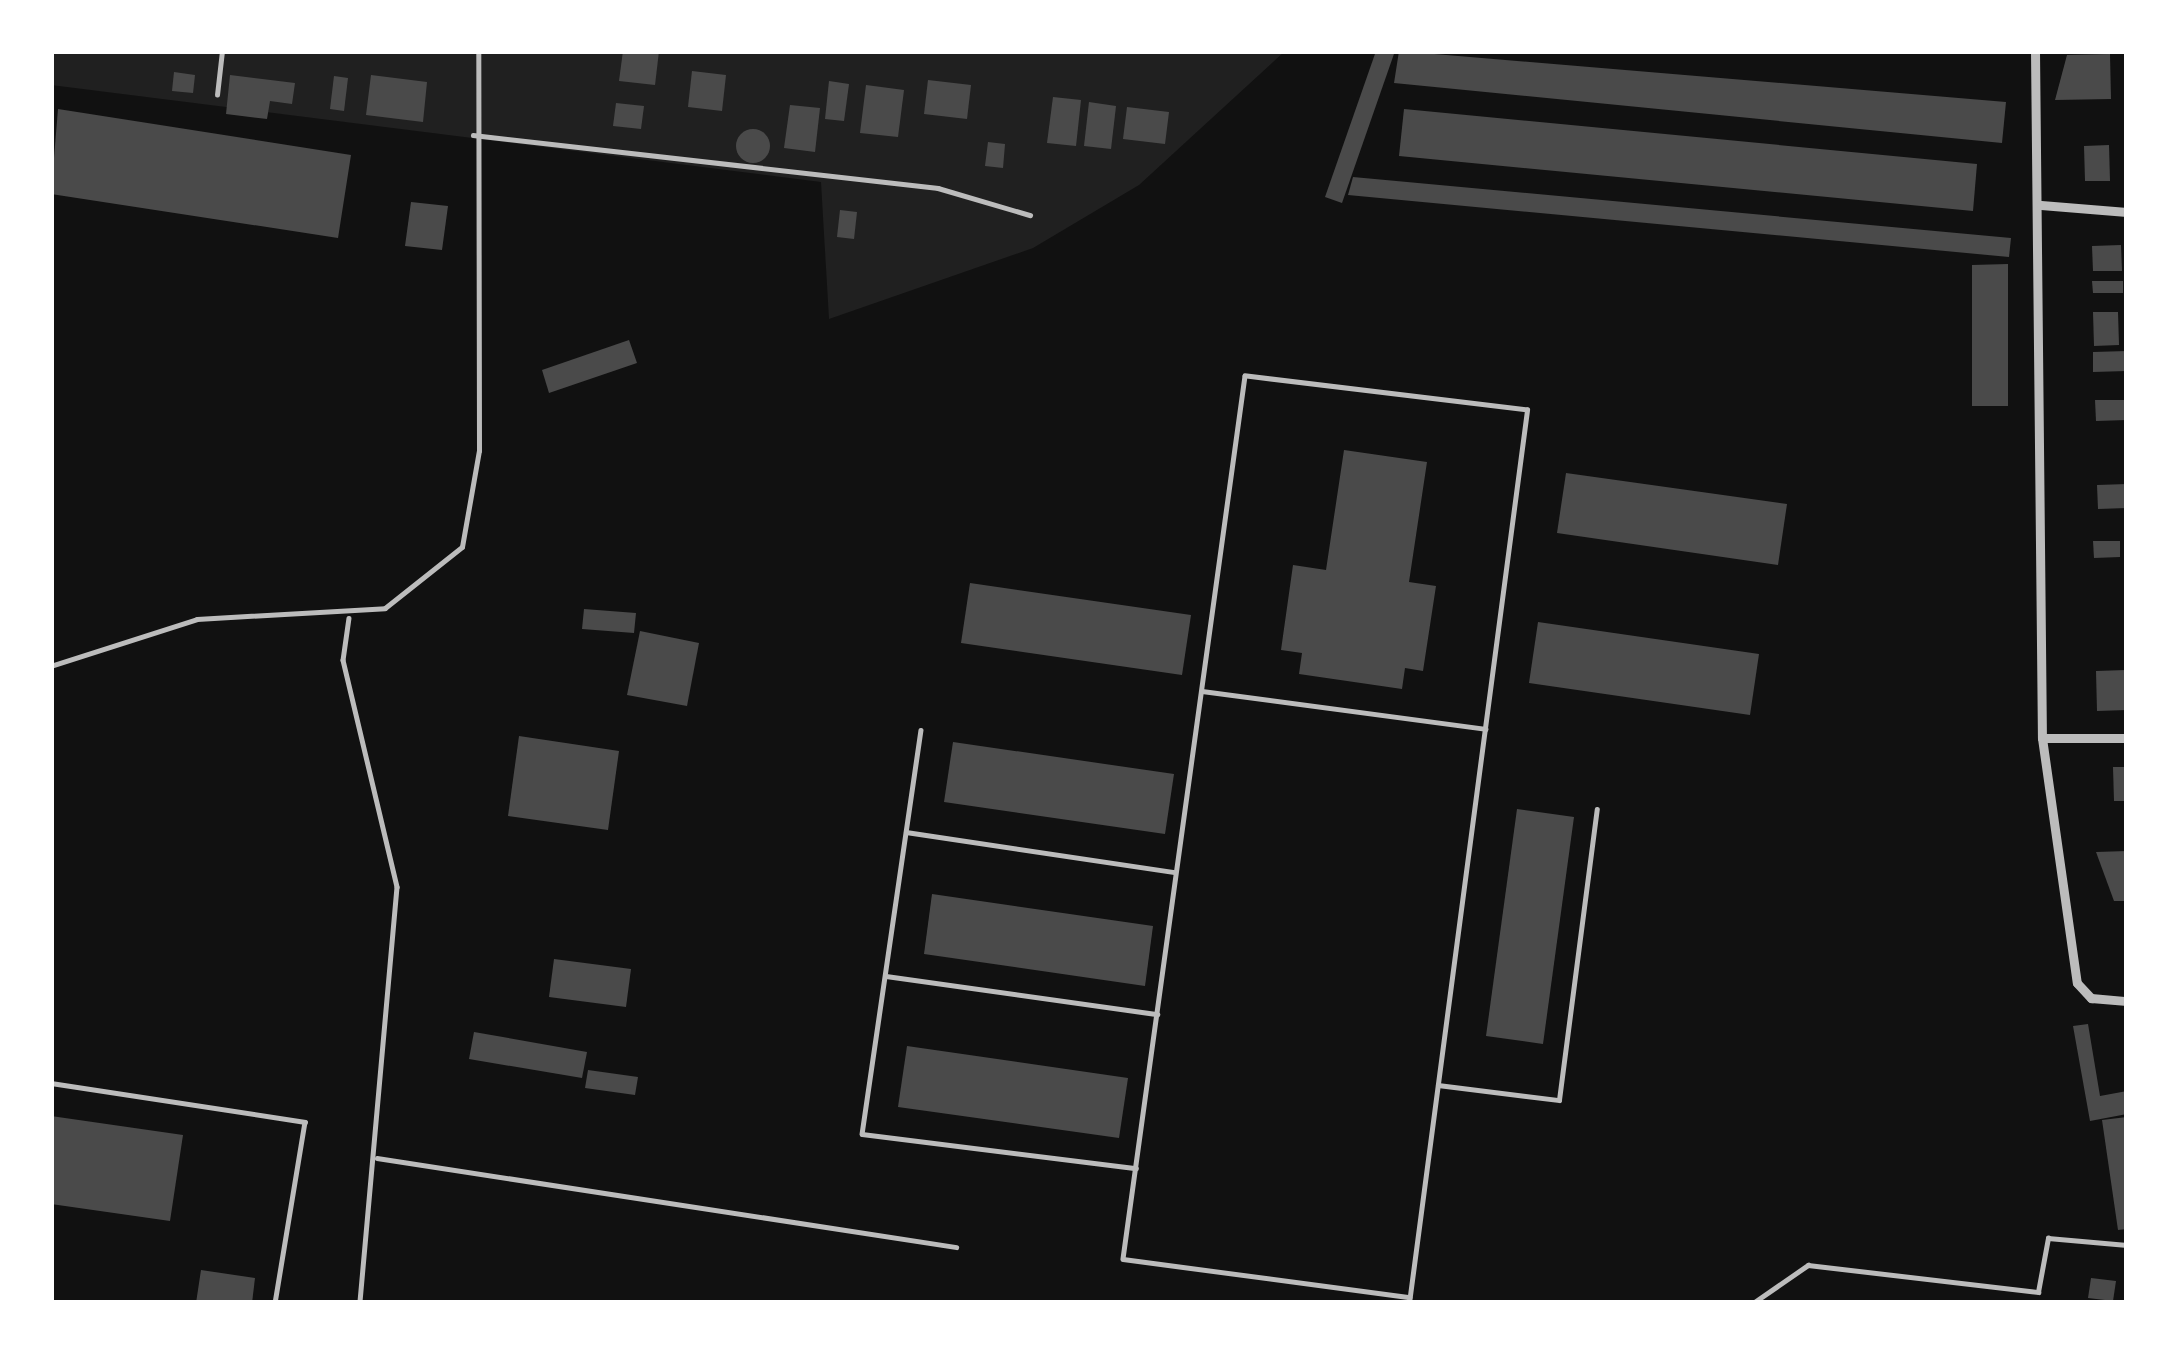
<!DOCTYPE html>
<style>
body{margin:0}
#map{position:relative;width:2178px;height:1354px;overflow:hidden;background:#111;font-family:Ubuntu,sans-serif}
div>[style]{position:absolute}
.green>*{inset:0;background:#202020}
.building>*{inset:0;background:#4a4a4a}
.round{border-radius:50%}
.service>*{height:4.5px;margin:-2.25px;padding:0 2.25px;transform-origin:2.25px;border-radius:2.25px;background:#bcbcbc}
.minor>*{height:9px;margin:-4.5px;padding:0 4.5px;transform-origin:4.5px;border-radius:4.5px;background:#bcbcbc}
span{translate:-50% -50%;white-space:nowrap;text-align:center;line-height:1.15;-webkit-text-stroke:12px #fff;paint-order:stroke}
.frame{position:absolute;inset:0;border:54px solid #fff;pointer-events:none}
</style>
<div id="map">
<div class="green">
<i style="clip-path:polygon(51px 51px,1285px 51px,1139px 185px,1033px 248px,829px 319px,821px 182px,51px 85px)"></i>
</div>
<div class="building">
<i style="clip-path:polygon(623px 51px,659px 51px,655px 85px,619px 81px)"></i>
<i style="clip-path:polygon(1376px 51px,1395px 51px,1342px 203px,1325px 197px)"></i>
<i style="clip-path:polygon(1399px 51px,2006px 102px,2002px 143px,1394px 83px)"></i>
<i style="clip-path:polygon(2110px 54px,2111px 99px,2055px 100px,2067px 55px)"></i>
<i style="clip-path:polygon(692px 71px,726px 75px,722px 111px,688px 107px)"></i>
<i style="clip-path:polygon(174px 72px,195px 75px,193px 93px,172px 91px)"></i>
<i style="clip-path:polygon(230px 75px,295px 83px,292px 104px,270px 101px,267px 119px,226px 114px)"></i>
<i style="clip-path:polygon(371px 75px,427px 82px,423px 122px,366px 115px)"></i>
<i style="clip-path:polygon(334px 76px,348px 78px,344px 111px,330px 109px)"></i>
<i style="clip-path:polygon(928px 80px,971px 85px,967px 119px,924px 114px)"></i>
<i style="clip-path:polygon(829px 81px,849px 84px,844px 121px,825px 119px)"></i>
<i style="clip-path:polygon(866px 85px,904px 90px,898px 137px,860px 133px)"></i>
<i style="clip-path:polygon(1053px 97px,1081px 100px,1076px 146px,1047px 143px)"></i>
<i style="clip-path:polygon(1089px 102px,1116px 106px,1111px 149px,1084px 146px)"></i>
<i style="clip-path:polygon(616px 103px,644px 106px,641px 129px,613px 126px)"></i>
<i style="clip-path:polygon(790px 105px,820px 108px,815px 152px,784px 148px)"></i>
<i style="clip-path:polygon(1127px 107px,1169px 112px,1165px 144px,1123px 139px)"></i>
<i style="clip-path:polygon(58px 109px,351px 155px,338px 238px,51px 194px)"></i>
<i style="clip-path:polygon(1404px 109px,1977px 164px,1973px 211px,1399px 156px)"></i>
<i class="round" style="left:736px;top:129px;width:34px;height:34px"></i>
<i style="clip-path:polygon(988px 142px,1005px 144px,1003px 168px,985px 166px)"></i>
<i style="clip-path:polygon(2109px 145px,2110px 181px,2085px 181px,2084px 146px)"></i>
<i style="clip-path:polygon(1353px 177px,2011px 238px,2009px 257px,1348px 195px)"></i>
<i style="clip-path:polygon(411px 202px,448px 206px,442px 250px,405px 246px)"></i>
<i style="clip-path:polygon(840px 210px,857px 212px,854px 239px,837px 237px)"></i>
<i style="clip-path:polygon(2121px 245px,2122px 271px,2093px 271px,2092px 246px)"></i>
<i style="clip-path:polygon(2008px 264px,2008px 406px,1972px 406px,1972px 265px)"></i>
<i style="clip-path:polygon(2092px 281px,2123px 281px,2123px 293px,2093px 293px)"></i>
<i style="clip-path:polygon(2093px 312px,2118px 312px,2119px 345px,2094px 346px)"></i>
<i style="clip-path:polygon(629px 340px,637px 363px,549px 393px,542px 370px)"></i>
<i style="clip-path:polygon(2127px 351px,2127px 371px,2093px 372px,2093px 352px)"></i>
<i style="clip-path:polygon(2095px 400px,2127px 400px,2127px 420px,2096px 421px)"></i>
<i style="clip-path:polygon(1344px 450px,1427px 462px,1409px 582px,1436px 586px,1423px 671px,1405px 668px,1402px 689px,1299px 674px,1302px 653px,1281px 650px,1293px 565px,1326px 570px)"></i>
<i style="clip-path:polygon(1566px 473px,1787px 504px,1778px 565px,1557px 533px)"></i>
<i style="clip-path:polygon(2127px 484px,2127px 508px,2098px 509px,2097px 485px)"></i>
<i style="clip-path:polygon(2093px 541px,2120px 541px,2120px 557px,2094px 558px)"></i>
<i style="clip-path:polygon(970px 583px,1191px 615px,1182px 675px,961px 643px)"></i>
<i style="clip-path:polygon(584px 609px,636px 613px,634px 633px,582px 629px)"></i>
<i style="clip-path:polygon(1538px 622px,1759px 654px,1750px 715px,1529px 683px)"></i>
<i style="clip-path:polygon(640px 631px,699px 643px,687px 706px,627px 695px)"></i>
<i style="clip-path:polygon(2126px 670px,2127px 710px,2097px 711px,2096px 671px)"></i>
<i style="clip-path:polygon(519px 736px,619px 751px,608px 830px,508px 816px)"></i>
<i style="clip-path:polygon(953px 742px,1174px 774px,1165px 834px,944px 802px)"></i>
<i style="clip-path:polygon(2113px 767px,2127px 767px,2127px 801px,2114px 801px)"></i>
<i style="clip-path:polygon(1517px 809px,1574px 817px,1543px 1044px,1486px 1036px)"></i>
<i style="clip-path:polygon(2127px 851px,2127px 901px,2114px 901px,2096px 852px)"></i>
<i style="clip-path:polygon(932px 894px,1153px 926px,1145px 986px,924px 954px)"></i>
<i style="clip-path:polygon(554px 959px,631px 969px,626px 1007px,549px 997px)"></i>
<i style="clip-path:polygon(2088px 1024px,2100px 1096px,2127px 1091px,2127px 1114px,2090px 1121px,2073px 1026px)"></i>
<i style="clip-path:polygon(474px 1032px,587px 1052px,582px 1078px,469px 1059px)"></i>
<i style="clip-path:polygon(907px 1046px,1128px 1078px,1119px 1138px,898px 1107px)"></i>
<i style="clip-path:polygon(588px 1070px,638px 1077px,635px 1095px,585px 1088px)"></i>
<i style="clip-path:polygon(51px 1116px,183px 1135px,170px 1221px,51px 1204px)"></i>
<i style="clip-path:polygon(2127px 1117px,2127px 1229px,2118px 1230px,2102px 1120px)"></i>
<i style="clip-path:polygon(201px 1270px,255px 1278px,252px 1303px,196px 1303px)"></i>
<i style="clip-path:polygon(2091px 1278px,2116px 1281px,2113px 1301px,2088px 1298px)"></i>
</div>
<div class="service">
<i style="left:217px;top:95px;width:44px;rotate:-83.5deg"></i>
<i style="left:473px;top:135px;width:468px;rotate:6.5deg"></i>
<i style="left:938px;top:188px;width:96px;rotate:16.4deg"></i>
<i style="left:349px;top:618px;width:42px;rotate:98.1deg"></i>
<i style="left:343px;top:660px;width:233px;rotate:76.6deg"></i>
<i style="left:397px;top:887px;width:418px;rotate:95.1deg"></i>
<i style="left:51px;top:666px;width:153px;rotate:-17.8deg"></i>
<i style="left:197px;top:619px;width:188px;rotate:-3.3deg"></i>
<i style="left:385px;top:608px;width:98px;rotate:-38.4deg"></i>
<i style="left:462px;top:547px;width:97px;rotate:-80deg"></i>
<i style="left:479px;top:451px;width:400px;rotate:-90.1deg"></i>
<i style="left:1202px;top:691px;width:286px;rotate:7.6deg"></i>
<i style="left:921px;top:730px;width:408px;rotate:98.3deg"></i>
<i style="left:862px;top:1134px;width:276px;rotate:7.1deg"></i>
<i style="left:906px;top:832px;width:271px;rotate:8.5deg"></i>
<i style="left:886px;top:976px;width:274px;rotate:8deg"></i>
<i style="left:51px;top:1083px;width:257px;rotate:8.7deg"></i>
<i style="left:305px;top:1122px;width:183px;rotate:99.4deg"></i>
<i style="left:1438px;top:1085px;width:122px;rotate:7.1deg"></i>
<i style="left:1559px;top:1100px;width:293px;rotate:-82.6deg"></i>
<i style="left:377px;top:1158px;width:586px;rotate:8.74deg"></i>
<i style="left:1409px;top:1303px;width:901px;rotate:-82.47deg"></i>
<i style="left:1527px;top:410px;width:284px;rotate:-173.1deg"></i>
<i style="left:1245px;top:376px;width:891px;rotate:97.87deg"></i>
<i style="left:1123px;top:1259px;width:289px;rotate:7.6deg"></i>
<i style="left:1753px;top:1303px;width:67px;rotate:-34.6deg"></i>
<i style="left:1808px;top:1265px;width:232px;rotate:6.7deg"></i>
<i style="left:2038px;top:1292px;width:55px;rotate:-79.5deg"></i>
<i style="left:2048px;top:1238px;width:79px;rotate:5.1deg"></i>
</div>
<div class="minor">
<i style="left:2035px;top:51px;width:687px;rotate:89.42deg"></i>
<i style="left:2042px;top:738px;width:247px;rotate:81.9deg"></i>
<i style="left:2077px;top:983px;width:21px;rotate:47deg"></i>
<i style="left:2091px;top:998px;width:36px;rotate:5deg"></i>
<i style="left:2041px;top:205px;width:86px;rotate:4.7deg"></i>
<i style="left:2042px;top:738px;width:85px"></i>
</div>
<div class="frame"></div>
</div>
